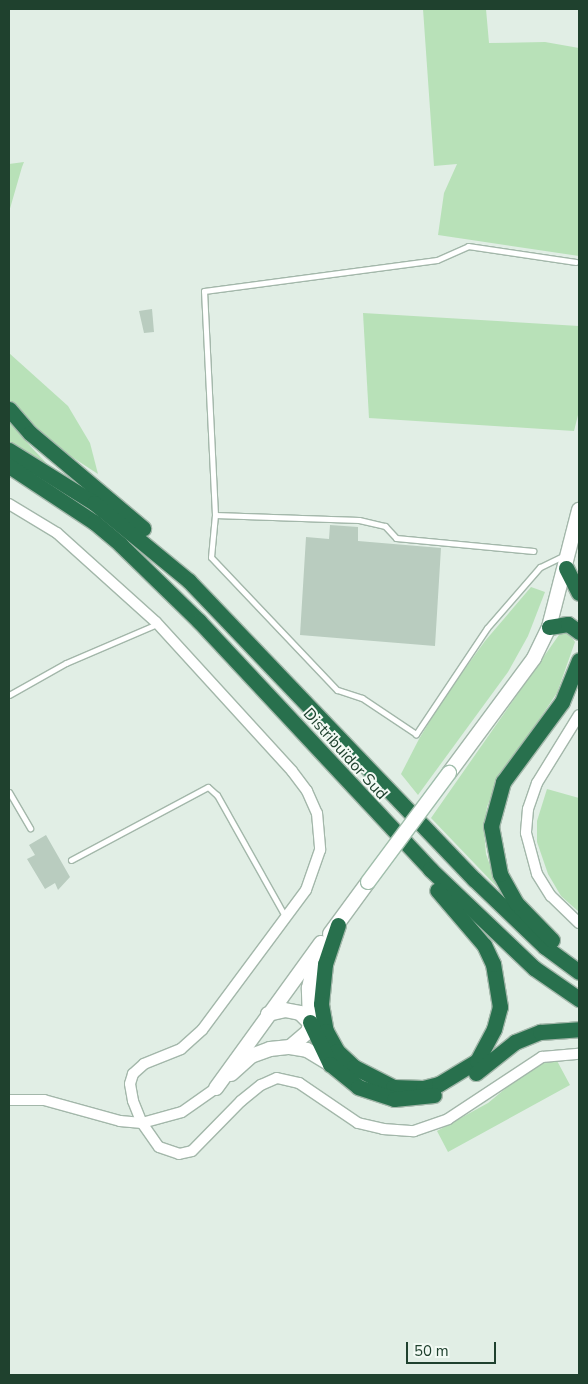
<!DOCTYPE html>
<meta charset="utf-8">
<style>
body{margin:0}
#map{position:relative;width:588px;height:1384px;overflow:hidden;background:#e1eee5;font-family:"Nunito Sans",sans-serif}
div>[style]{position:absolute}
.green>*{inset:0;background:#b8e1b8}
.building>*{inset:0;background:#b9ccbf}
.roads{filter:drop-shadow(1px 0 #a3b7aa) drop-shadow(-1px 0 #a3b7aa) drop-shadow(0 1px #a3b7aa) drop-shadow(0 -1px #a3b7aa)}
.lane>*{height:5px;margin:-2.5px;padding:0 2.5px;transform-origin:2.5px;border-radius:2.5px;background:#fff}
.street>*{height:10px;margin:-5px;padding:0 5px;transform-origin:5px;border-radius:5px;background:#fff}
.secondary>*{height:14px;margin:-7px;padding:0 7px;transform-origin:7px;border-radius:7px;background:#fff}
.highway>*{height:15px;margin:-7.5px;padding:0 7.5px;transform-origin:7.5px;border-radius:7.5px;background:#28704d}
.bridges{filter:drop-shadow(1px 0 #a1beac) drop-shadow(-1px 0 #a1beac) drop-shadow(0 1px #a1beac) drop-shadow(0 -1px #a1beac)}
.secondary-bridge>*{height:14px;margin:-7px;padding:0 7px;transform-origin:7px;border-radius:7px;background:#fff}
span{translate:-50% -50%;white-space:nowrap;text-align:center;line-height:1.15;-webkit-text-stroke:4px #f2faf4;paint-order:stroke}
.street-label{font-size:16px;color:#1f412e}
.frame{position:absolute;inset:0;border:10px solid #1f412e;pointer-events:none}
.scale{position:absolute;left:406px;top:1342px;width:90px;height:22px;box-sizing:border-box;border:2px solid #1f412e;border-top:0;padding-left:6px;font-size:15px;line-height:18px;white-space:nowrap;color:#1f412e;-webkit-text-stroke:4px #f2faf4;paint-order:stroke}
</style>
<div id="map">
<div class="green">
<i style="clip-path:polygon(423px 9px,486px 9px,489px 43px,545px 42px,579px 48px,579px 256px,438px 235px,444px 193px,457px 164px,434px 166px)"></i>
<i style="clip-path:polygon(24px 162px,22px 167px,9px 212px,9px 164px)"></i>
<i style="clip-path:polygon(363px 313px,579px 326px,579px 411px,574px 431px,369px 418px)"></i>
<i style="clip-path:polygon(9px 353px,68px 406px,90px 443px,98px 474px,55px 446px,9px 401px)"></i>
<i style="clip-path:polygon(9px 422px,33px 449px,50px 467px,9px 444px)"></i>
<i style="clip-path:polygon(531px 587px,545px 592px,528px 636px,508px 672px,418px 795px,401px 774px,419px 739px,443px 699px,485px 641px)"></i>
<i style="clip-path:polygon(561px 632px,570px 635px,575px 642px,557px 693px,497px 782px,487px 807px,484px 830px,486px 854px,498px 888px,431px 818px)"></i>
<i style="clip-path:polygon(547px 789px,579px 798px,579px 912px,561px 896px,548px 874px,537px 842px,537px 821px)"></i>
<i style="clip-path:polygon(555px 1057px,570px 1085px,448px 1152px,437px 1131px,488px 1103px,530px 1068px)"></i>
</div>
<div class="building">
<i style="clip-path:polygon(152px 309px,154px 332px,144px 333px,139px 311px)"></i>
<i style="clip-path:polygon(330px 525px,358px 527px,358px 541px,441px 548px,435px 646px,300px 635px,306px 537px,329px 539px)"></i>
<i style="clip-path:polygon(46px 835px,70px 877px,58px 890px,55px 883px,45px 889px,27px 859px,35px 855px,29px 845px)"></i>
</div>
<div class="roads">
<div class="lane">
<i style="left:215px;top:515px;width:144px;rotate:2deg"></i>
<i style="left:359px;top:520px;width:27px;rotate:13deg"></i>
<i style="left:385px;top:526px;width:16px;rotate:47deg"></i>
<i style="left:396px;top:538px;width:138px;rotate:5.4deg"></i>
<i style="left:565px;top:555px;width:28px;rotate:154deg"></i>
<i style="left:540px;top:567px;width:81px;rotate:131deg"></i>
<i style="left:487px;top:628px;width:128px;rotate:123.8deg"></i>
<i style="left:416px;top:734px;width:65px;rotate:-146.3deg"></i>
<i style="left:362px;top:698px;width:26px;rotate:-162deg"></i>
<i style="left:337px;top:690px;width:183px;rotate:-133.5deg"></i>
<i style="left:211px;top:557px;width:42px;rotate:-84.6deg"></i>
<i style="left:215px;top:515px;width:224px;rotate:-92.8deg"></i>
<i style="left:204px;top:291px;width:235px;rotate:-7.6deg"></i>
<i style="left:437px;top:260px;width:34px;rotate:-24deg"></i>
<i style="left:468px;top:246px;width:109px;rotate:8.4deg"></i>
<i style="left:9px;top:695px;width:65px;rotate:-29.3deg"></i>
<i style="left:66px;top:663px;width:99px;rotate:-23.2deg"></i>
<i style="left:9px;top:792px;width:42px;rotate:59.7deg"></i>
<i style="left:71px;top:860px;width:155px;rotate:-28.1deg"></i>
<i style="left:208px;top:787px;width:12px;rotate:42deg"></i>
<i style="left:217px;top:795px;width:141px;rotate:60.7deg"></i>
</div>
<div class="street">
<i style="left:9px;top:504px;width:56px;rotate:31.1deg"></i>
<i style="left:57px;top:533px;width:133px;rotate:42deg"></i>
<i style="left:156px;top:622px;width:202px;rotate:47.6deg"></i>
<i style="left:292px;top:771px;width:25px;rotate:53deg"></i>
<i style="left:307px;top:791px;width:24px;rotate:66deg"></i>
<i style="left:317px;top:813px;width:37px;rotate:85deg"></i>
<i style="left:320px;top:850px;width:42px;rotate:109.3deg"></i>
<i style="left:306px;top:890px;width:174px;rotate:126.6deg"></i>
<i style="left:202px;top:1030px;width:28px;rotate:138deg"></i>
<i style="left:181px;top:1049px;width:40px;rotate:158deg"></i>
<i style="left:144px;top:1064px;width:15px;rotate:138deg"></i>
<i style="left:133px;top:1074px;width:10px;rotate:107deg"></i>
<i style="left:130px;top:1084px;width:17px;rotate:80deg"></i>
<i style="left:133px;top:1101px;width:24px;rotate:68deg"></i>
<i style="left:142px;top:1123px;width:29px;rotate:55deg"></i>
<i style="left:159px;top:1147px;width:21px;rotate:19deg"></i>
<i style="left:179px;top:1154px;width:13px;rotate:-13deg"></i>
<i style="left:192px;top:1151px;width:70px;rotate:-45.6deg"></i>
<i style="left:241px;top:1101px;width:26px;rotate:-39deg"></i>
<i style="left:261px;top:1085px;width:17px;rotate:-24deg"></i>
<i style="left:277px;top:1078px;width:23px;rotate:13deg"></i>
<i style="left:299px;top:1083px;width:71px;rotate:34.1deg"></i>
<i style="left:358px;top:1123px;width:26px;rotate:13deg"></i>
<i style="left:383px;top:1129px;width:31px;rotate:4deg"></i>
<i style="left:414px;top:1131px;width:36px;rotate:-19deg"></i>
<i style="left:448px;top:1119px;width:113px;rotate:-33.4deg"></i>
<i style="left:542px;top:1057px;width:37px;rotate:-5deg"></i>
<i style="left:579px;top:715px;width:80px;rotate:121.7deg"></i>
<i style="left:537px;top:783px;width:28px;rotate:109deg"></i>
<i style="left:528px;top:809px;width:24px;rotate:95deg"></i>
<i style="left:526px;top:833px;width:42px;rotate:75deg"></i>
<i style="left:537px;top:874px;width:26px;rotate:58deg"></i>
<i style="left:551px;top:896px;width:39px;rotate:44deg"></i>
<i style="left:9px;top:1100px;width:35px"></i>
<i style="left:44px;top:1100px;width:79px;rotate:15.4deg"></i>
<i style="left:120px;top:1121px;width:22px;rotate:5deg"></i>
<i style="left:142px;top:1123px;width:41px;rotate:-15.4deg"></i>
<i style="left:182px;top:1112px;width:42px;rotate:-35.2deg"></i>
</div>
<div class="secondary">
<i style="left:449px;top:773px;width:143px;rotate:-53.5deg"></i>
<i style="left:534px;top:658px;width:34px;rotate:-64deg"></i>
<i style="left:549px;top:627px;width:121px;rotate:-75.6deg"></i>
<i style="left:330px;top:934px;width:64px;rotate:-53.8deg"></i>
<i style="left:268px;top:1014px;width:17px;rotate:-13deg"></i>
<i style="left:285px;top:1010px;width:15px;rotate:11deg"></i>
<i style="left:300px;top:1013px;width:17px;rotate:45deg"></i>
<i style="left:310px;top:1022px;width:34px;rotate:-92deg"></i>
<i style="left:309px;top:988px;width:33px;rotate:-78deg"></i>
<i style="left:290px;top:1047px;width:23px;rotate:-40deg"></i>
<i style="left:308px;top:1032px;width:16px;rotate:-76deg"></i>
<i style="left:231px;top:1074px;width:27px;rotate:-42deg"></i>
<i style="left:251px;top:1056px;width:20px;rotate:-20deg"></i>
<i style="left:270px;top:1049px;width:20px;rotate:-6deg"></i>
<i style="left:290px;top:1047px;width:17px;rotate:10deg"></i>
<i style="left:307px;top:1050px;width:27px;rotate:31deg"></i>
<i style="left:216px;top:1088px;width:179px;rotate:-54.1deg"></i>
</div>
<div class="highway">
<i style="left:9px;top:409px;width:32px;rotate:49deg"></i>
<i style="left:30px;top:433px;width:148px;rotate:40.1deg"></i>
<i style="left:9px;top:450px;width:100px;rotate:31.9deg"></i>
<i style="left:94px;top:503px;width:123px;rotate:39.4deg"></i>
<i style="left:189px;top:581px;width:412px;rotate:46.3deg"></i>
<i style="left:474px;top:879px;width:98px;rotate:43.8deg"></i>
<i style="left:545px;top:947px;width:42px;rotate:36.3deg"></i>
<i style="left:9px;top:466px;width:102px;rotate:33.4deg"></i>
<i style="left:94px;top:522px;width:35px;rotate:40deg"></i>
<i style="left:121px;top:545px;width:109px;rotate:44.3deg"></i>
<i style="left:199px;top:621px;width:339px;rotate:47deg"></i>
<i style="left:430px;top:869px;width:144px;rotate:43.6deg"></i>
<i style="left:534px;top:968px;width:55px;rotate:34.6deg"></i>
<i style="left:566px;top:568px;width:28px;rotate:63deg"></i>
<i style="left:549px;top:627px;width:19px;rotate:-9deg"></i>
<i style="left:568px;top:624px;width:14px;rotate:36deg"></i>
<i style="left:338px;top:925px;width:41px;rotate:108.4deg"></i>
<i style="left:325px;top:964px;width:40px;rotate:95.7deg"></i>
<i style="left:321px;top:1004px;width:27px;rotate:80deg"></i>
<i style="left:326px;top:1031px;width:23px;rotate:61deg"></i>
<i style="left:337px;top:1051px;width:23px;rotate:43deg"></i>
<i style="left:354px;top:1067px;width:44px;rotate:27.1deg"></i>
<i style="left:393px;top:1087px;width:30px;rotate:2deg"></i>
<i style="left:423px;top:1088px;width:16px;rotate:-14deg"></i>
<i style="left:439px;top:1084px;width:44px;rotate:-31.2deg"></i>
<i style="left:477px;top:1061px;width:36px;rotate:-62deg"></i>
<i style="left:494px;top:1029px;width:23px;rotate:-75deg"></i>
<i style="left:500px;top:1007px;width:44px;rotate:-99.2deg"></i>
<i style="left:493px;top:964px;width:21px;rotate:-115deg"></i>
<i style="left:484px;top:945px;width:72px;rotate:-130.5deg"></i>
<i style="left:552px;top:940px;width:52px;rotate:-134.2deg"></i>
<i style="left:516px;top:903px;width:33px;rotate:-119deg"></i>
<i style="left:500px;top:874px;width:49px;rotate:-100.6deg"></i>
<i style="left:491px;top:826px;width:46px;rotate:-74.7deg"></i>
<i style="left:503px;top:782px;width:99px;rotate:-53.6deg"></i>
<i style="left:562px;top:702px;width:45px;rotate:-68deg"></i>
<i style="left:310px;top:1022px;width:47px;rotate:64.5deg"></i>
<i style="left:330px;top:1064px;width:36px;rotate:39deg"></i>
<i style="left:358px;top:1087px;width:38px;rotate:18deg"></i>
<i style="left:394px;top:1099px;width:40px;rotate:-5.7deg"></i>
<i style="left:476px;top:1073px;width:50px;rotate:-38.5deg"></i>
<i style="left:515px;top:1042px;width:27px;rotate:-22deg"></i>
<i style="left:540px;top:1032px;width:39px;rotate:-4deg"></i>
</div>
</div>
<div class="bridges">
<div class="secondary-bridge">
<i style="left:368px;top:882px;width:136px;rotate:-53.4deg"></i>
</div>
</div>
<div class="street-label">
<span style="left:345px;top:754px;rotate:48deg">Distribuïdor Sud</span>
</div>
<div class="frame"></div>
<div class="scale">50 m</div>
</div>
